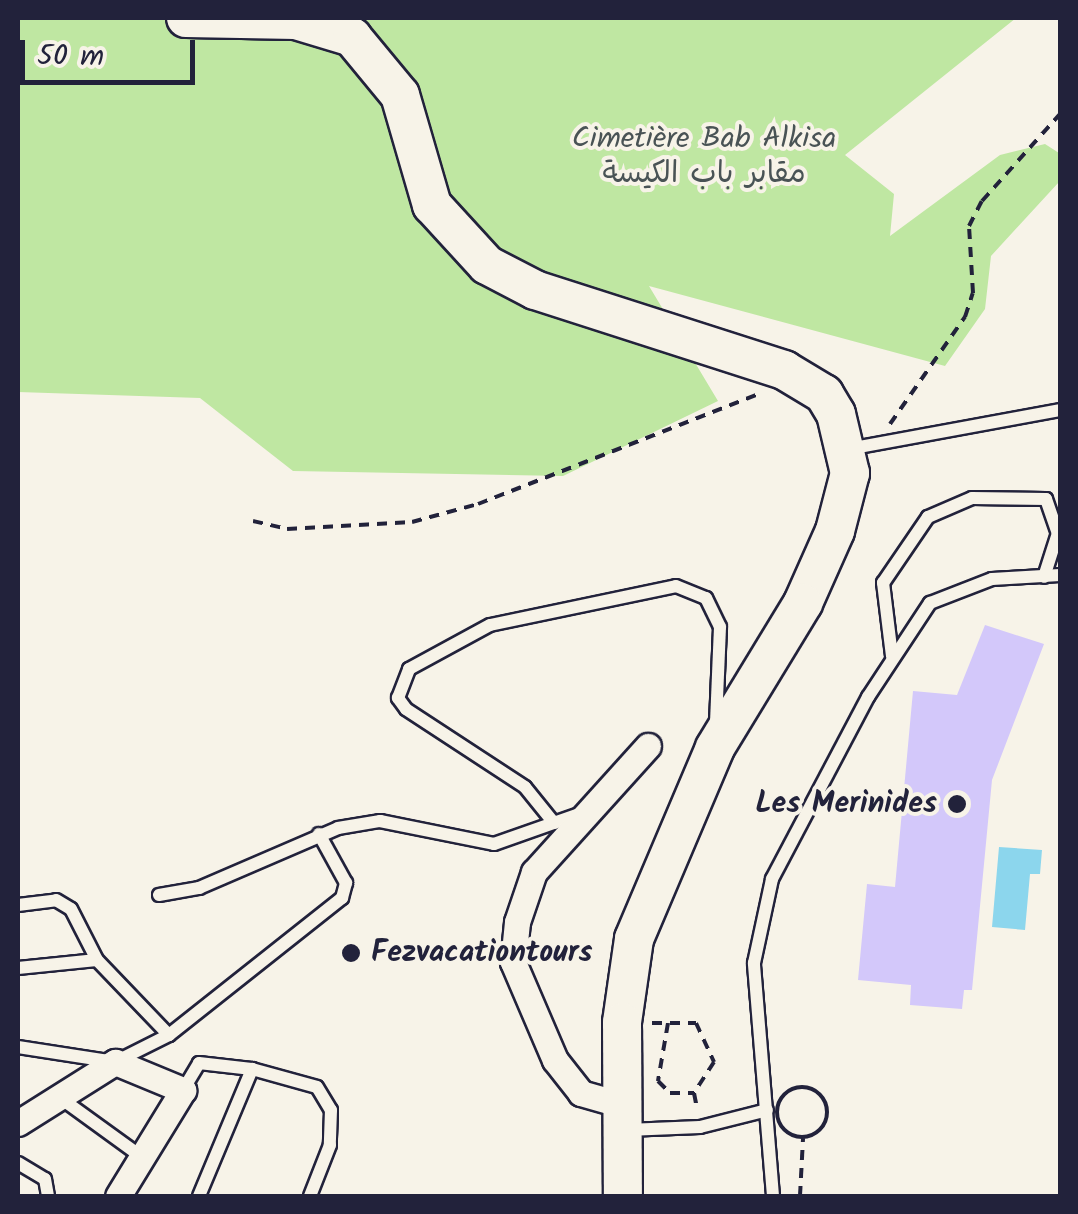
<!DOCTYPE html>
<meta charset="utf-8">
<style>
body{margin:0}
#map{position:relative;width:1078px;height:1214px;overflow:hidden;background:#f7f3e8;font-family:Kalam,"Playpen Sans Arabic",sans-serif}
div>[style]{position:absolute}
.green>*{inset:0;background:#bfe7a2}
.water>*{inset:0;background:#8cd6ed}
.building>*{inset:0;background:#d3c8fa}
.path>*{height:4px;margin-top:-2px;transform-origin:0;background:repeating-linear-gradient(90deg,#22223b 0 10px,transparent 0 18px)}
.path>.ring{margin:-2px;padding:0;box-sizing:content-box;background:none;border:4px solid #22223b;border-radius:50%}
.roads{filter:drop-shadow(2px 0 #22223b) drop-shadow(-2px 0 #22223b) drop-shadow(0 2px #22223b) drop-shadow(0 -2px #22223b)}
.lane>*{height:12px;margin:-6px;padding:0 6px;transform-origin:6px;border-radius:6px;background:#f7f3e8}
.street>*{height:25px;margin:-12.5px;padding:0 12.5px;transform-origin:12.5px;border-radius:12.5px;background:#f7f3e8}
.secondary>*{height:38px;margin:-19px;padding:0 19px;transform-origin:19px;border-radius:19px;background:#f7f3e8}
.dots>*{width:28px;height:28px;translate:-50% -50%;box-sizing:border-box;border:5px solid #f7f3e8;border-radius:50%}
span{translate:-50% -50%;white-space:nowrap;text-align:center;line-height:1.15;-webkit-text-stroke:8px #f7f3e8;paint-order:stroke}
.park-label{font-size:30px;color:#495355}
.poi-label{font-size:30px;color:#22223b;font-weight:700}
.right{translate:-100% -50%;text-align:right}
.left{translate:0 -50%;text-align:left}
.frame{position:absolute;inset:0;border:20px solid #22223b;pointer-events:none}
.scale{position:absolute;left:20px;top:40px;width:175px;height:45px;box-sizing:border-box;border:5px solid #22223b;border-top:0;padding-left:12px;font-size:30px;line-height:35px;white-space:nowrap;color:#22223b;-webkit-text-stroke:8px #f7f3e8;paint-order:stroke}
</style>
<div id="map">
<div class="green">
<i style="clip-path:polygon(18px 18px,1016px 18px,845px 155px,894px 194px,890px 236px,1000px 155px,1045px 144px,1059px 153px,1059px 182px,991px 256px,985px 309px,945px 366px,649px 286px,718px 401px,563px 476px,293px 471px,200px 398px,18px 392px)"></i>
</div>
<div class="water">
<i style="clip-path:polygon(999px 847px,1042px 850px,1040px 874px,1030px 874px,1025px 930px,992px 927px)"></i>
</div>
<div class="building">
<i style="clip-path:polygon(985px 625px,1044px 644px,992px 780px,972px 990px,964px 990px,962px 1009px,910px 1005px,911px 985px,858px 980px,867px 884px,895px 887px,913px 691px,957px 695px)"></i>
</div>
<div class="path">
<i style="left:890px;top:424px;width:131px;rotate:-55deg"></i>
<i style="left:965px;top:317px;width:25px;rotate:-72deg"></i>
<i style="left:973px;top:293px;width:67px;rotate:-93.4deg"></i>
<i style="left:969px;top:226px;width:28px;rotate:-63deg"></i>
<i style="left:982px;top:201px;width:117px;rotate:-48.1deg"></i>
<i style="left:253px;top:521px;width:35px;rotate:13deg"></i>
<i style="left:287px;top:529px;width:125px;rotate:-3.2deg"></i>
<i style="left:412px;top:522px;width:68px;rotate:-15.3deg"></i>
<i style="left:478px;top:504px;width:301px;rotate:-21.4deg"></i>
<i style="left:652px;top:1023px;width:44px"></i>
<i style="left:696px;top:1023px;width:43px;rotate:65.2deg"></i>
<i style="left:714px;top:1062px;width:37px;rotate:123deg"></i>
<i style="left:694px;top:1093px;width:16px;rotate:79deg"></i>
<i style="left:668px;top:1023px;width:59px;rotate:99.8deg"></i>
<i style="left:658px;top:1081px;width:17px;rotate:45deg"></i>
<i style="left:670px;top:1093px;width:24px"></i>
<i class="ring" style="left:777px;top:1087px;width:46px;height:46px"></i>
<i style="left:800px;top:1196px;width:58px;rotate:-87deg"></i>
</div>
<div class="roads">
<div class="lane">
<i style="left:848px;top:449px;width:216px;rotate:-10.4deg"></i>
<i style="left:892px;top:656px;width:74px;rotate:-97deg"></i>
<i style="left:883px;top:583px;width:80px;rotate:-55.7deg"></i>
<i style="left:928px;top:517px;width:48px;rotate:-23.4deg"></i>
<i style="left:972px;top:498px;width:74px;rotate:0.8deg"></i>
<i style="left:1046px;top:499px;width:36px;rotate:71deg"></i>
<i style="left:1058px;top:533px;width:46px;rotate:107.7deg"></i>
<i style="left:554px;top:823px;width:46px;rotate:-128.9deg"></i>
<i style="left:525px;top:787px;width:142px;rotate:-146.8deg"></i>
<i style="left:406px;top:709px;width:14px;rotate:-126deg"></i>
<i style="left:398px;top:698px;width:31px;rotate:-69deg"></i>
<i style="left:409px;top:669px;width:92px;rotate:-28.5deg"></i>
<i style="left:490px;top:625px;width:190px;rotate:-11.8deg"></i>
<i style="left:676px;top:586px;width:32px;rotate:22deg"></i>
<i style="left:706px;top:598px;width:32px;rotate:64deg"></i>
<i style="left:720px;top:627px;width:95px;rotate:92.4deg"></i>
<i style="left:159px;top:895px;width:41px;rotate:-9.9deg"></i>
<i style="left:199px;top:888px;width:151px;rotate:-23.3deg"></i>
<i style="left:338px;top:828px;width:43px;rotate:-9.5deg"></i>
<i style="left:380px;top:821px;width:116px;rotate:11.4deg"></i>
<i style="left:494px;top:844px;width:90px;rotate:-19.4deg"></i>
<i style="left:18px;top:905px;width:38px;rotate:-7deg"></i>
<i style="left:56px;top:900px;width:17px;rotate:31deg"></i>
<i style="left:71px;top:909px;width:57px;rotate:63deg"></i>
<i style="left:97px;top:960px;width:104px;rotate:46.2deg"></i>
<i style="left:18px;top:968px;width:79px;rotate:-5.8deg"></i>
<i style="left:18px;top:1047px;width:98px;rotate:8.8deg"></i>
<i style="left:115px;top:1062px;width:60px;rotate:-26.6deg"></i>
<i style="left:169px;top:1035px;width:221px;rotate:-38.4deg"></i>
<i style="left:342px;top:898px;width:16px;rotate:-75deg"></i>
<i style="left:346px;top:883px;width:56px;rotate:-118.9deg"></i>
<i style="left:183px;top:1090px;width:31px;rotate:-59deg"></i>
<i style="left:199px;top:1063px;width:53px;rotate:6.5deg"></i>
<i style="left:59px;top:1097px;width:102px;rotate:35.9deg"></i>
<i style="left:627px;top:1130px;width:73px;rotate:-2.4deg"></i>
<i style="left:700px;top:1127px;width:69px;rotate:-14.2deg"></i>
<i style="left:18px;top:1163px;width:31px;rotate:31deg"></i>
<i style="left:45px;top:1179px;width:17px;rotate:80deg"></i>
<i style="left:199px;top:1196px;width:138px;rotate:-67.3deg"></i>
<i style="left:252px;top:1069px;width:67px;rotate:15.5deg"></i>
<i style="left:317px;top:1087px;width:27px;rotate:59deg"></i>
<i style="left:331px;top:1110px;width:35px;rotate:92deg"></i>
<i style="left:330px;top:1145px;width:55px;rotate:111.4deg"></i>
<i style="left:773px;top:1196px;width:234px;rotate:-94.7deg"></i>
<i style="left:754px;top:963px;width:86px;rotate:-77.9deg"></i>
<i style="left:772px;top:879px;width:206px;rotate:-62.2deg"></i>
<i style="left:868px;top:697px;width:113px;rotate:-56.6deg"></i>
<i style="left:930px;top:603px;width:66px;rotate:-21.2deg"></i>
<i style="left:992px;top:579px;width:68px;rotate:-3.4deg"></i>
</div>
<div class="street">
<i style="left:619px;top:1104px;width:40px;rotate:-164deg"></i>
<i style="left:581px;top:1093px;width:42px;rotate:-128.2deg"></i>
<i style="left:555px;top:1060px;width:107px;rotate:-113.2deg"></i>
<i style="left:513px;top:962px;width:40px;rotate:-84.3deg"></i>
<i style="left:517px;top:922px;width:53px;rotate:-71.2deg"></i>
<i style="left:534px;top:872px;width:170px;rotate:-47.9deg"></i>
<i style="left:18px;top:1123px;width:115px;rotate:-32.2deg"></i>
<i style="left:115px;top:1062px;width:74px;rotate:22.4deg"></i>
<i style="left:183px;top:1090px;width:124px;rotate:121.5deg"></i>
</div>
<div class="secondary">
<i style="left:186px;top:18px;width:110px;rotate:1deg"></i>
<i style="left:296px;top:20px;width:59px;rotate:16.9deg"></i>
<i style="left:352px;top:37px;width:75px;rotate:50.4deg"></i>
<i style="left:400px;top:95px;width:115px;rotate:73.8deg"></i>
<i style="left:432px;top:205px;width:81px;rotate:47.5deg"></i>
<i style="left:487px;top:265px;width:54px;rotate:27.5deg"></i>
<i style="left:535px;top:290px;width:262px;rotate:17.8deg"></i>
<i style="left:784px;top:370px;width:47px;rotate:31deg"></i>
<i style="left:824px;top:394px;width:23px;rotate:59deg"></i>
<i style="left:836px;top:414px;width:61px;rotate:76.7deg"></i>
<i style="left:850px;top:473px;width:60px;rotate:104.5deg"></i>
<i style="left:835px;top:531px;width:79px;rotate:114deg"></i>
<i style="left:803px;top:603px;width:170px;rotate:121.3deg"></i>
<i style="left:715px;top:748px;width:207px;rotate:113deg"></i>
<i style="left:634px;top:939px;width:84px;rotate:98.2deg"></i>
<i style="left:622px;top:1022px;width:174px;rotate:89.7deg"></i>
</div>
</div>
<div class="dots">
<i style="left:957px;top:804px;background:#22223b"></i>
<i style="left:351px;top:953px;background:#22223b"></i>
</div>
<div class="park-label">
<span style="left:704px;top:156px">Cimetière Bab Alkisa<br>مقابر باب الكيسة</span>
</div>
<div class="poi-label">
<span class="right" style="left:937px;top:804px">Les Merinides</span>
<span class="left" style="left:371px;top:953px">Fezvacationtours</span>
</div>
<div class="frame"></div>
<div class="scale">50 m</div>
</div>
